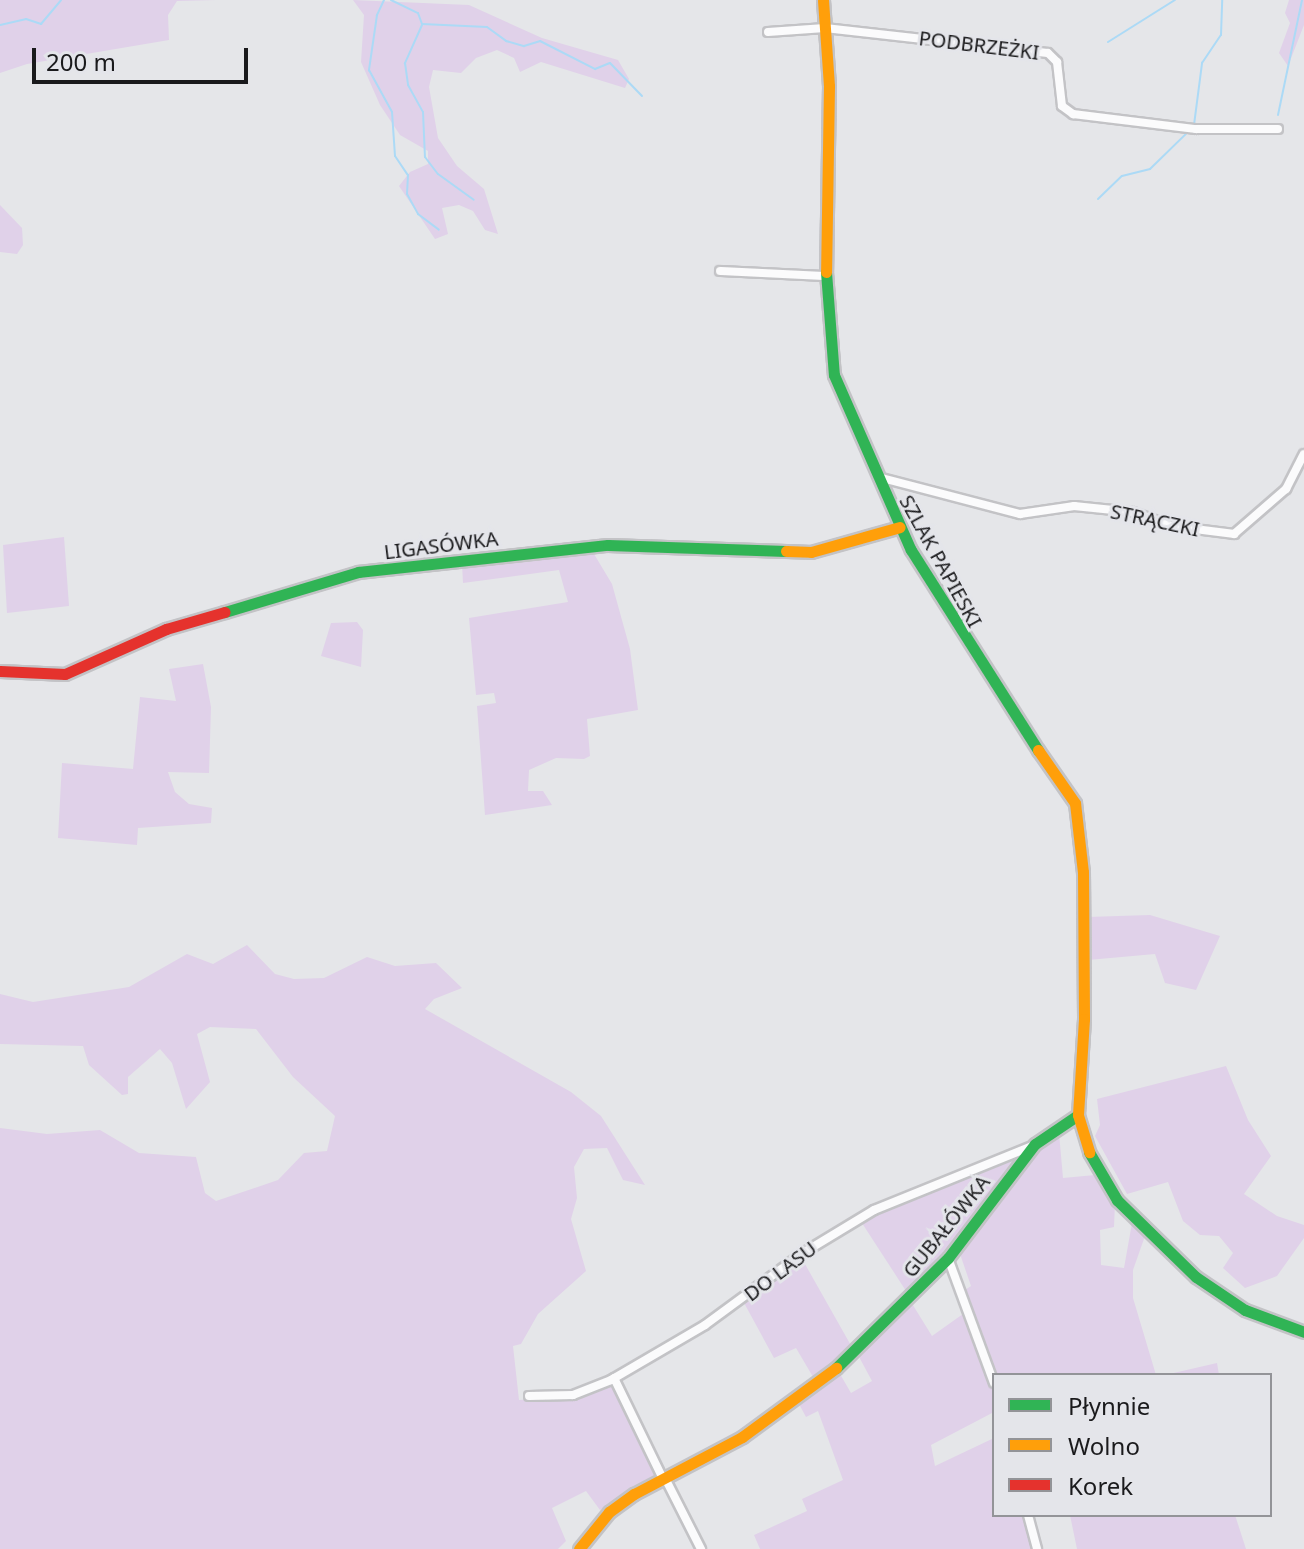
<!DOCTYPE html>
<meta charset="utf-8">
<style>
body{margin:0}
#map{position:relative;width:1304px;height:1549px;overflow:hidden;background:#e5e6e9;font-family:"Noto Sans",sans-serif}
div>[style]{position:absolute}
.green>*{inset:0;background:#e0d1e9}
.stream>*{height:2px;margin:-1px;padding:0 1px;transform-origin:1px;border-radius:1px;background:#acdaf6}
.roads{filter:drop-shadow(2px 0 #c3c3c6) drop-shadow(-2px 0 #c3c3c6) drop-shadow(0 2px #c3c3c6) drop-shadow(0 -2px #c3c3c6)}
.street>*{height:8px;margin:-4px;padding:0 4px;transform-origin:4px;border-radius:4px;background:#fbfbfc}
.fast>*{height:11px;margin:-5.5px;padding:0 5.5px;transform-origin:5.5px;border-radius:5.5px;background:#30b455}
.slow>*{height:11px;margin:-5.5px;padding:0 5.5px;transform-origin:5.5px;border-radius:5.5px;background:#ff9f0a}
.jam>*{height:11px;margin:-5.5px;padding:0 5.5px;transform-origin:5.5px;border-radius:5.5px;background:#e5322d}
span{translate:-50% -50%;white-space:nowrap;text-align:center;line-height:1.15;-webkit-text-stroke:6px #e4e5ea;paint-order:stroke}
.street-label{font-size:20px;color:#1a1a1c}
.legend{position:absolute;left:992px;top:1373px;width:280px;height:144px;box-sizing:border-box;background:#e4e5ea;border:2px solid #939498;margin:0;padding:10px 14px;list-style:none;font-size:24px;color:#1a1a1c}
.legend li{display:flex;align-items:center;gap:16px;height:40px}
.legend b{width:40px;border:2px solid #939498}
.scale{position:absolute;left:32px;top:48px;width:216px;height:36px;box-sizing:border-box;border:4px solid #1a1a1c;border-top:0;padding-left:10px;font-size:24px;line-height:28px;white-space:nowrap;color:#1a1a1c;-webkit-text-stroke:6px #e4e5ea;paint-order:stroke}
</style>
<div id="map">
<div class="green">
<i style="clip-path:polygon(0 0,216px 0,177px 1px,168px 15px,169px 40px,27px 64px,0 73px)"></i>
<i style="clip-path:polygon(353px 0,469px 5px,542px 38px,618px 60px,629px 79px,625px 88px,541px 62px,520px 72px,514px 58px,497px 50px,476px 58px,461px 73px,433px 70px,429px 87px,438px 138px,457px 166px,484px 189px,498px 234px,485px 230px,473px 211px,459px 205px,442px 208px,448px 234px,435px 239px,399px 186px,410px 172px,428px 164px,428px 151px,400px 135px,380px 105px,361px 62px,364px 15px)"></i>
<i style="clip-path:polygon(1289px 0,1304px 0,1304px 25px,1288px 66px,1279px 53px,1290px 23px,1285px 13px)"></i>
<i style="clip-path:polygon(0 205px,22px 228px,23px 245px,17px 254px,0 252px)"></i>
<i style="clip-path:polygon(64px 537px,69px 606px,7px 613px,3px 545px)"></i>
<i style="clip-path:polygon(591px 549px,612px 584px,630px 649px,638px 710px,587px 719px,590px 756px,584px 759px,556px 758px,529px 770px,528px 791px,543px 791px,552px 805px,485px 815px,477px 706px,496px 703px,494px 693px,476px 695px,469px 618px,568px 602px,559px 570px,463px 583px,462px 564px)"></i>
<i style="clip-path:polygon(357px 622px,363px 630px,361px 667px,321px 656px,331px 623px)"></i>
<i style="clip-path:polygon(203px 664px,211px 707px,209px 773px,168px 772px,175px 792px,189px 804px,212px 808px,211px 823px,138px 828px,137px 845px,58px 838px,62px 763px,133px 769px,140px 697px,176px 701px,169px 669px)"></i>
<i style="clip-path:polygon(1150px 915px,1220px 936px,1196px 990px,1165px 983px,1155px 954px,1088px 960px,1087px 917px)"></i>
<i style="clip-path:polygon(247px 945px,275px 974px,294px 979px,324px 978px,367px 957px,395px 966px,436px 963px,462px 988px,434px 999px,425px 1009px,571px 1092px,601px 1116px,645px 1185px,623px 1180px,607px 1148px,584px 1149px,574px 1167px,577px 1198px,571px 1219px,586px 1271px,538px 1314px,521px 1344px,513px 1346px,519px 1400px,573px 1397px,620px 1377px,666px 1473px,600px 1510px,586px 1491px,552px 1508px,566px 1541px,558px 1549px,0 1549px,0 1128px,47px 1134px,100px 1130px,139px 1153px,196px 1157px,205px 1193px,216px 1201px,278px 1180px,304px 1153px,327px 1151px,335px 1116px,293px 1077px,256px 1029px,210px 1027px,197px 1034px,210px 1082px,186px 1109px,172px 1063px,160px 1049px,128px 1077px,128px 1094px,122px 1095px,89px 1065px,83px 1046px,0 1044px,0 994px,33px 1002px,129px 987px,187px 954px,213px 964px)"></i>
<i style="clip-path:polygon(1226px 1066px,1248px 1120px,1271px 1156px,1244px 1194px,1277px 1216px,1304px 1225px,1304px 1238px,1277px 1276px,1245px 1288px,1223px 1268px,1233px 1253px,1219px 1236px,1200px 1235px,1183px 1221px,1168px 1182px,1127px 1194px,1095px 1136px,1100px 1125px,1097px 1099px)"></i>
<i style="clip-path:polygon(1059px 1133px,1063px 1178px,1095px 1175px,1115px 1203px,1114px 1227px,1100px 1230px,1101px 1265px,1124px 1268px,1132px 1223px,1145px 1236px,1133px 1270px,1133px 1298px,1156px 1375px,994px 1375px,965px 1290px,971px 1286px,959px 1251px,1031px 1156px)"></i>
<i style="clip-path:polygon(1025px 1149px,947px 1253px,908px 1294px,860px 1220px)"></i>
<i style="clip-path:polygon(801px 1257px,853px 1349px,816px 1382px,796px 1348px,774px 1358px,743px 1301px)"></i>
<i style="clip-path:polygon(911px 1302px,932px 1336px,970px 1309px,994px 1391px,994px 1412px,931px 1445px,935px 1466px,994px 1438px,994px 1515px,1026px 1515px,1034px 1549px,760px 1549px,754px 1535px,807px 1511px,802px 1499px,843px 1480px,818px 1411px,806px 1417px,799px 1404px,840px 1374px,851px 1393px,872px 1381px,858px 1355px)"></i>
<i style="clip-path:polygon(1217px 1363px,1219px 1375px,1165px 1375px)"></i>
<i style="clip-path:polygon(1070px 1515px,1235px 1515px,1246px 1549px,1077px 1549px)"></i>
</div>
<div class="stream">
<i style="left:384px;top:0;width:17px;rotate:115deg"></i>
<i style="left:377px;top:15px;width:56px;rotate:98.3deg"></i>
<i style="left:369px;top:70px;width:48px;rotate:61.3deg"></i>
<i style="left:392px;top:112px;width:44px;rotate:86.1deg"></i>
<i style="left:395px;top:156px;width:23px;rotate:56deg"></i>
<i style="left:408px;top:175px;width:19px;rotate:93deg"></i>
<i style="left:407px;top:194px;width:23px;rotate:61deg"></i>
<i style="left:418px;top:214px;width:26px;rotate:37deg"></i>
<i style="left:391px;top:0;width:30px;rotate:26deg"></i>
<i style="left:418px;top:13px;width:12px;rotate:70deg"></i>
<i style="left:422px;top:24px;width:65px;rotate:2.6deg"></i>
<i style="left:487px;top:27px;width:24px;rotate:36deg"></i>
<i style="left:506px;top:41px;width:19px;rotate:16deg"></i>
<i style="left:524px;top:46px;width:17px;rotate:-17deg"></i>
<i style="left:540px;top:41px;width:62px;rotate:27deg"></i>
<i style="left:595px;top:69px;width:16px;rotate:-22deg"></i>
<i style="left:610px;top:63px;width:46px;rotate:45.9deg"></i>
<i style="left:0;top:25px;width:27px;rotate:-13deg"></i>
<i style="left:26px;top:19px;width:16px;rotate:18deg"></i>
<i style="left:41px;top:24px;width:31px;rotate:-50deg"></i>
<i style="left:422px;top:25px;width:42px;rotate:114.1deg"></i>
<i style="left:405px;top:63px;width:22px;rotate:82deg"></i>
<i style="left:408px;top:85px;width:31px;rotate:61deg"></i>
<i style="left:423px;top:112px;width:45px;rotate:87.5deg"></i>
<i style="left:425px;top:157px;width:21px;rotate:53deg"></i>
<i style="left:438px;top:174px;width:44px;rotate:35.8deg"></i>
<i style="left:1108px;top:42px;width:79px;rotate:-32.1deg"></i>
<i style="left:1278px;top:115px;width:117px;rotate:-78.2deg"></i>
<i style="left:1194px;top:125px;width:63px;rotate:-82.6deg"></i>
<i style="left:1202px;top:63px;width:34px;rotate:-56deg"></i>
<i style="left:1221px;top:35px;width:35px;rotate:-88deg"></i>
<i style="left:1098px;top:199px;width:33px;rotate:-44deg"></i>
<i style="left:1122px;top:176px;width:29px;rotate:-14deg"></i>
<i style="left:1150px;top:169px;width:56px;rotate:-44.3deg"></i>
</div>
<div class="roads">
<div class="street">
<i style="left:768px;top:32px;width:57px;rotate:-4deg"></i>
<i style="left:825px;top:28px;width:224px;rotate:6.4deg"></i>
<i style="left:1048px;top:53px;width:13px;rotate:45deg"></i>
<i style="left:1057px;top:62px;width:44px;rotate:83.5deg"></i>
<i style="left:1062px;top:106px;width:14px;rotate:36deg"></i>
<i style="left:1073px;top:114px;width:124px;rotate:7deg"></i>
<i style="left:1196px;top:129px;width:82px"></i>
<i style="left:720px;top:271px;width:105px;rotate:2.7deg"></i>
<i style="left:878px;top:477px;width:147px;rotate:14.6deg"></i>
<i style="left:1020px;top:514px;width:55px;rotate:-8.4deg"></i>
<i style="left:1074px;top:506px;width:59px;rotate:5.8deg"></i>
<i style="left:1133px;top:512px;width:40px;rotate:20.2deg"></i>
<i style="left:1171px;top:526px;width:64px;rotate:7.2deg"></i>
<i style="left:1234px;top:534px;width:69px;rotate:-40.9deg"></i>
<i style="left:1286px;top:489px;width:39px;rotate:-63deg"></i>
<i style="left:948px;top:1258px;width:133px;rotate:69.8deg"></i>
<i style="left:614px;top:1378px;width:112px;rotate:64.1deg"></i>
<i style="left:529px;top:1396px;width:44px;rotate:-1.3deg"></i>
<i style="left:573px;top:1395px;width:41px;rotate:-21.5deg"></i>
<i style="left:611px;top:1380px;width:109px;rotate:-30.3deg"></i>
<i style="left:705px;top:1325px;width:122px;rotate:-36.3deg"></i>
<i style="left:803px;top:1253px;width:83px;rotate:-31.2deg"></i>
<i style="left:874px;top:1210px;width:174px;rotate:-22deg"></i>
<i style="left:665px;top:1478px;width:80px;rotate:63.1deg"></i>
<i style="left:1028px;top:1515px;width:35px;rotate:75deg"></i>
</div>
<div class="fast">
<i style="left:826px;top:272px;width:103px;rotate:85.6deg"></i>
<i style="left:834px;top:375px;width:191px;rotate:66.3deg"></i>
<i style="left:911px;top:550px;width:237px;rotate:57.6deg"></i>
<i style="left:225px;top:612px;width:139px;rotate:-16.7deg"></i>
<i style="left:358px;top:572px;width:251px;rotate:-6.2deg"></i>
<i style="left:608px;top:545px;width:178px;rotate:1.9deg"></i>
<i style="left:1089px;top:1152px;width:56px;rotate:59.7deg"></i>
<i style="left:1117px;top:1200px;width:110px;rotate:44.3deg"></i>
<i style="left:1196px;top:1277px;width:59px;rotate:34deg"></i>
<i style="left:1245px;top:1310px;width:63px;rotate:20.4deg"></i>
<i style="left:836px;top:1368px;width:157px;rotate:-44.5deg"></i>
<i style="left:948px;top:1258px;width:143px;rotate:-52.7deg"></i>
<i style="left:1035px;top:1144px;width:52px;rotate:-34deg"></i>
</div>
<div class="slow">
<i style="left:823px;top:0;width:86px;rotate:86deg"></i>
<i style="left:829px;top:86px;width:186px;rotate:90.9deg"></i>
<i style="left:786px;top:551px;width:25px;rotate:2deg"></i>
<i style="left:811px;top:552px;width:92px;rotate:-15.7deg"></i>
<i style="left:1038px;top:750px;width:65px;rotate:55.1deg"></i>
<i style="left:1075px;top:803px;width:69px;rotate:83.4deg"></i>
<i style="left:1083px;top:872px;width:147px;rotate:89.6deg"></i>
<i style="left:1084px;top:1019px;width:96px;rotate:93.6deg"></i>
<i style="left:1078px;top:1115px;width:39px;rotate:73deg"></i>
<i style="left:579px;top:1549px;width:48px;rotate:-51deg"></i>
<i style="left:609px;top:1512px;width:31px;rotate:-36deg"></i>
<i style="left:634px;top:1494px;width:122px;rotate:-27.8deg"></i>
<i style="left:742px;top:1437px;width:117px;rotate:-36.3deg"></i>
</div>
<div class="jam">
<i style="left:0;top:671px;width:65px;rotate:2.6deg"></i>
<i style="left:65px;top:674px;width:111px;rotate:-24deg"></i>
<i style="left:166px;top:629px;width:61px;rotate:-16.1deg"></i>
</div>
</div>
<div class="street-label">
<span style="left:979px;top:45px;rotate:7deg">PODBRZEŻKI</span>
<span style="left:1155px;top:520px;rotate:12deg">STRĄCZKI</span>
<span style="left:441px;top:545px;rotate:-7deg">LIGASÓWKA</span>
<span style="left:941px;top:561px;rotate:61deg">SZLAK PAPIESKI</span>
<span style="left:946px;top:1226px;rotate:-51deg">GUBAŁÓWKA</span>
<span style="left:780px;top:1271px;rotate:-37deg">DO LASU</span>
</div>
<ul class="legend">
<li><b style="height:10px;background:#30b455"></b>Płynnie</li>
<li><b style="height:10px;background:#ff9f0a"></b>Wolno</li>
<li><b style="height:10px;background:#e5322d"></b>Korek</li>
</ul>
<div class="scale">200 m</div>
</div>
